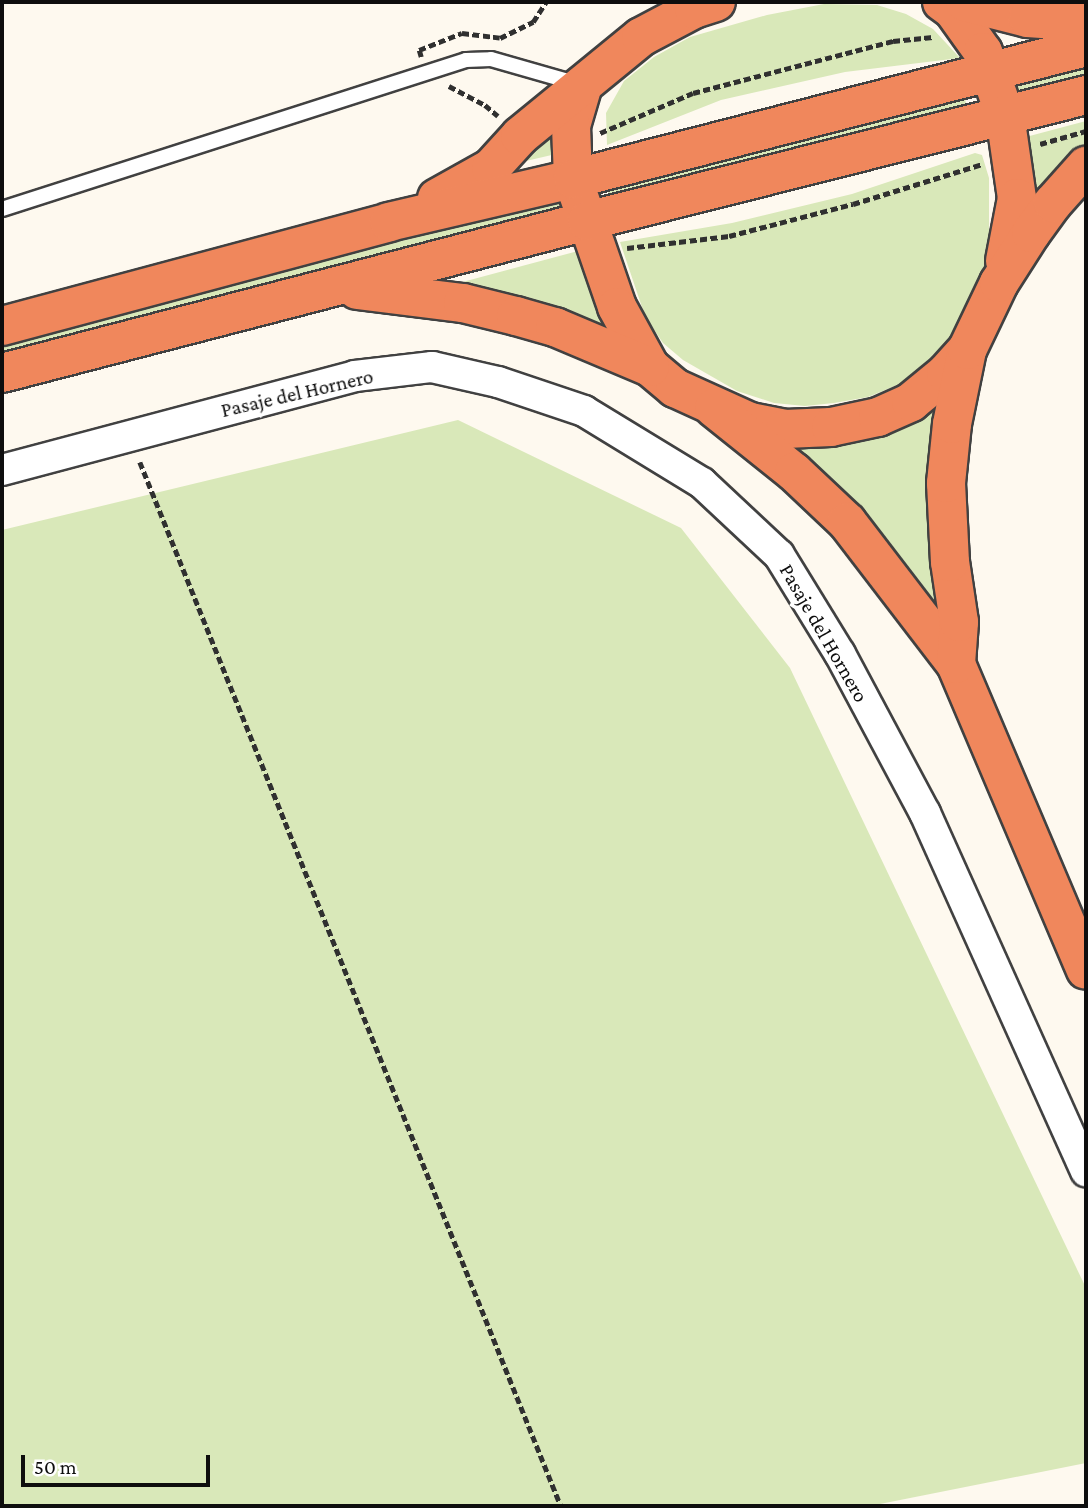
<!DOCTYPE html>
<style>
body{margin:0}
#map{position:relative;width:1088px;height:1508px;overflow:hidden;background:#fef9ef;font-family:"Crimson Pro",serif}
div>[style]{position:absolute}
.green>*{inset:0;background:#d9e8b9}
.path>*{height:4.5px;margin-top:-2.25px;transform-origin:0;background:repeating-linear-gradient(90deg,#303030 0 7px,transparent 0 10.5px)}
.roads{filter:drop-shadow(2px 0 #414141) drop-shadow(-2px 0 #414141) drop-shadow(0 2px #414141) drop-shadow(0 -2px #414141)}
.lane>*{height:14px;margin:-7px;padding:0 7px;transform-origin:7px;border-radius:7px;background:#fff}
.street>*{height:30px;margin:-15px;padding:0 15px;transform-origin:15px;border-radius:15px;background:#fff}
.highway>*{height:38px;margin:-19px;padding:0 19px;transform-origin:19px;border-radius:19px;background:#f0875c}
span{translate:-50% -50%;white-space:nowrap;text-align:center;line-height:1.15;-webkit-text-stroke:7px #fff;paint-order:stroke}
.street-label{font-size:21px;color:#0e0e0e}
.frame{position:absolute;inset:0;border:4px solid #0e0e0e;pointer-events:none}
.scale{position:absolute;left:21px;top:1455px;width:189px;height:32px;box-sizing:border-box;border:4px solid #0e0e0e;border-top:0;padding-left:9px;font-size:21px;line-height:24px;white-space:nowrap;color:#0e0e0e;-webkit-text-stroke:5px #fff;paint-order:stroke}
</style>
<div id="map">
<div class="green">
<i style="clip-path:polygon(824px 4px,877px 5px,906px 14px,933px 29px,960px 58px,845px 72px,721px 100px,607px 145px,606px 113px,624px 81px,654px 57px,690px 37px,767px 15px)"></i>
<i style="clip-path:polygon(1086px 63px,1086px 79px,1012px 98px,1007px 83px)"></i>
<i style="clip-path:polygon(964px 93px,967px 109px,612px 202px,606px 187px)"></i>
<i style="clip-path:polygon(554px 121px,556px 154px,513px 164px)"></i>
<i style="clip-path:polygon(1086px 121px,1086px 156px,1038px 212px,1022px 138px)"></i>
<i style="clip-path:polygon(975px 153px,982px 155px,989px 178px,989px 248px,979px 286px,949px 339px,907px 381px,868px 397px,834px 403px,805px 406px,774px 403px,737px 391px,683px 360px,663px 343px,645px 316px,620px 242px,732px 223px,852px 194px)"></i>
<i style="clip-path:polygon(559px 200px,562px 217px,2px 361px,2px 344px)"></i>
<i style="clip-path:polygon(578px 251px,585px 278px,608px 328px,455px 284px)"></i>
<i style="clip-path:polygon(953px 377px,945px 621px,792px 455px,788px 439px)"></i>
<i style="clip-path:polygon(458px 420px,681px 528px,790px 668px,1086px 1288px,1086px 1463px,870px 1506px,2px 1506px,2px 530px)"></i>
</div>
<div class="path">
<i style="left:421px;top:57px;width:7px;rotate:-106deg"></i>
<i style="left:419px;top:50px;width:46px;rotate:-21.6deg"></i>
<i style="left:462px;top:33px;width:38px;rotate:7deg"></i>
<i style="left:500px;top:38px;width:37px;rotate:-26deg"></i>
<i style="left:533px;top:22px;width:24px;rotate:-57deg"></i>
<i style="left:449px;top:86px;width:41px;rotate:27.8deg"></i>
<i style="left:485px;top:105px;width:17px;rotate:40deg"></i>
<i style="left:600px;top:133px;width:101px;rotate:-23.3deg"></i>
<i style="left:693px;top:93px;width:207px;rotate:-14.6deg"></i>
<i style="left:893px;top:41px;width:40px;rotate:-5.7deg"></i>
<i style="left:1040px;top:144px;width:48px;rotate:-15.8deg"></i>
<i style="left:627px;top:248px;width:103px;rotate:-6.7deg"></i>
<i style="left:729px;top:236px;width:128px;rotate:-14.5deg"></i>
<i style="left:853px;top:204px;width:135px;rotate:-17.2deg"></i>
<i style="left:140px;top:462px;width:1126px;rotate:68.04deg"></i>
</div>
<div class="roads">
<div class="lane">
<i style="left:2px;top:209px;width:487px;rotate:-17.8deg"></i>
<i style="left:466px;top:60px;width:25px;rotate:-2deg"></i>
<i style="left:491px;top:59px;width:91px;rotate:16deg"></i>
</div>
<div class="street">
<i style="left:2px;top:470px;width:365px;rotate:-14.9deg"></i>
<i style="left:355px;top:376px;width:78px;rotate:-6.7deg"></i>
<i style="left:432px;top:367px;width:68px;rotate:12.8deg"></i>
<i style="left:498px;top:382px;width:91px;rotate:18.6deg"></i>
<i style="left:584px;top:411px;width:138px;rotate:31.4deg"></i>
<i style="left:702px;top:483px;width:105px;rotate:43.1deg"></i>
<i style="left:779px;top:555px;width:116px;rotate:58.4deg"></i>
<i style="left:840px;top:654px;width:180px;rotate:61.9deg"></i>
<i style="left:925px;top:813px;width:393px;rotate:65.8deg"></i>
</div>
<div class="highway">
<i style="left:942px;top:2px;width:14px;rotate:36deg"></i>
<i style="left:953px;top:10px;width:52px;rotate:54.5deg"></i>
<i style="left:983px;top:52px;width:67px;rotate:70.8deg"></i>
<i style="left:1005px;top:115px;width:84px;rotate:81.8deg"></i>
<i style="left:1017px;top:198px;width:64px;rotate:100.8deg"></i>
<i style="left:965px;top:2px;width:65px;rotate:14.3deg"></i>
<i style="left:1028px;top:18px;width:58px;rotate:3.9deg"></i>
<i style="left:583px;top:85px;width:43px;rotate:106.3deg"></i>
<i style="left:571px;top:126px;width:53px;rotate:87.8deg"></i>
<i style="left:573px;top:179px;width:135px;rotate:71deg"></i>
<i style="left:617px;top:307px;width:68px;rotate:61.2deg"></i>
<i style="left:650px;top:367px;width:33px;rotate:40deg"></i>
<i style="left:675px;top:388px;width:82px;rotate:24.4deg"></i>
<i style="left:750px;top:422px;width:36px;rotate:11deg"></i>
<i style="left:785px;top:429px;width:46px;rotate:-2.5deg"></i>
<i style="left:831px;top:427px;width:48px;rotate:-12deg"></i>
<i style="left:878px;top:417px;width:36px;rotate:-24deg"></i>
<i style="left:911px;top:402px;width:45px;rotate:-39.6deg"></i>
<i style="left:946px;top:373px;width:31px;rotate:-48deg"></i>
<i style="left:437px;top:198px;width:62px;rotate:-29.1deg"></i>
<i style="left:491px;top:168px;width:43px;rotate:-47.8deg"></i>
<i style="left:520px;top:136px;width:156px;rotate:-39.3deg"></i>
<i style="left:641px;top:37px;width:60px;rotate:-27.8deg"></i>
<i style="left:694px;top:9px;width:23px;rotate:-18deg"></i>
<i style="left:357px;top:290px;width:107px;rotate:7deg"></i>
<i style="left:463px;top:303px;width:55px;rotate:13.8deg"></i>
<i style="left:516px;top:316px;width:41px;rotate:15.8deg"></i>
<i style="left:555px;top:327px;width:103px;rotate:22.8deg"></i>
<i style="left:2px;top:326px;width:401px;rotate:-15deg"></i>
<i style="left:389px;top:222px;width:189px;rotate:-13.2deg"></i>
<i style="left:573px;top:179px;width:530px;rotate:-14.43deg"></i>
<i style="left:2px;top:373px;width:604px;rotate:-14.57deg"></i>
<i style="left:587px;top:221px;width:515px;rotate:-14.17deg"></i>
<i style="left:714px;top:408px;width:102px;rotate:38.7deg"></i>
<i style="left:794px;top:472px;width:73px;rotate:43.3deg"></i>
<i style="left:847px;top:522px;width:179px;rotate:52.5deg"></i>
<i style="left:956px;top:664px;width:332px;rotate:67deg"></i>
<i style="left:956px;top:664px;width:42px;rotate:-85.9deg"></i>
<i style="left:959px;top:622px;width:61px;rotate:-98.5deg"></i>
<i style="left:950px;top:562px;width:79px;rotate:-92.9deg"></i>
<i style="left:946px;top:483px;width:59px;rotate:-84.2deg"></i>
<i style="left:952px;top:424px;width:76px;rotate:-78.5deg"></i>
<i style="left:967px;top:350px;width:74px;rotate:-64.5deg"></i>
<i style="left:999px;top:283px;width:59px;rotate:-57.4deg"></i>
<i style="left:1031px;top:233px;width:37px;rotate:-54deg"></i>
<i style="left:1053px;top:203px;width:50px;rotate:-48.3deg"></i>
</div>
</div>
<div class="street-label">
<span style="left:297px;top:393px;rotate:-13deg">Pasaje del Hornero</span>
<span style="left:824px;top:633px;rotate:60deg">Pasaje del Hornero</span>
</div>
<div class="frame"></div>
<div class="scale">50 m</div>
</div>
